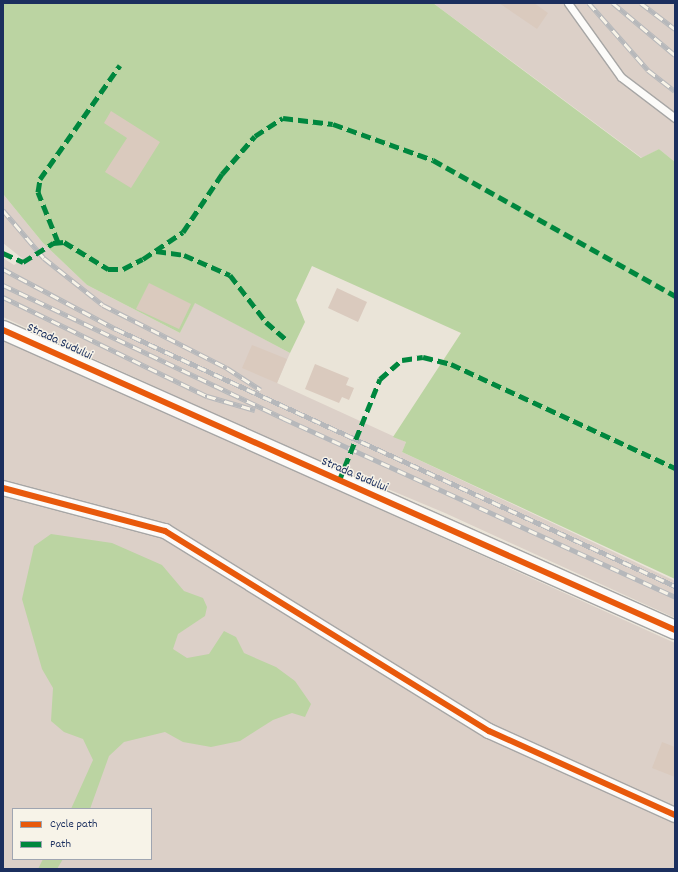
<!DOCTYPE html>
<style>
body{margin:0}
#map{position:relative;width:678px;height:872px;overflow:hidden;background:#eae4d8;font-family:Dekko,sans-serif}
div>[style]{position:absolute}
.industrial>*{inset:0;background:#dcd0c8}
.green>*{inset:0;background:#bbd4a2}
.building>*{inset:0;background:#dacabe}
.roads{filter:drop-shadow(1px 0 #a7a6a5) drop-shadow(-1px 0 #a7a6a5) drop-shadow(0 1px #a7a6a5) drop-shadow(0 -1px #a7a6a5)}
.service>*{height:7px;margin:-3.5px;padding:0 3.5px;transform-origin:3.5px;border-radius:3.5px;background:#fcfbf9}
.minor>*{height:14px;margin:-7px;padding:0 7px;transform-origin:7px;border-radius:7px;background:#fcfbf9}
.tertiary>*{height:18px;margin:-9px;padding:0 9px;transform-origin:9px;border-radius:9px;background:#fcfbf9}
.rail>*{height:4.5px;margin-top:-2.25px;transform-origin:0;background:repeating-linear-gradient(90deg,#f7f3e8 0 9px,#b6b8bb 0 18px);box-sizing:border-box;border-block:1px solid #b6b8bb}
.quiet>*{height:5px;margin-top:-2.5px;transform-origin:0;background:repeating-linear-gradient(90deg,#00873e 0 10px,transparent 0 15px)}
.cycleway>*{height:6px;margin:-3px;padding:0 3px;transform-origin:3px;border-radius:3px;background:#e8590c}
span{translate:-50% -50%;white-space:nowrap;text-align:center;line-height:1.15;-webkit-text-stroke:3px #f7f3e8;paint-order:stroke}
.street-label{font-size:13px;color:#1b2f5e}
.frame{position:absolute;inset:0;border:4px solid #1b2f5e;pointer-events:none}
.legend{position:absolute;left:12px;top:808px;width:140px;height:52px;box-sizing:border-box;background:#f7f3e8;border:1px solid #9fa5b1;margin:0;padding:5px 7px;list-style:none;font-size:12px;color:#1b2f5e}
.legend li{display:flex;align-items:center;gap:8px;height:20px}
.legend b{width:20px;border:1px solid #9fa5b1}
</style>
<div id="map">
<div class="industrial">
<i style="clip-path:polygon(433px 3px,675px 3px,675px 162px,659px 149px,642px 158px)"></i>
<i style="clip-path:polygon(3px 194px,43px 243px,87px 285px,180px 333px,195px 302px,290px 353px,277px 383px,406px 442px,402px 452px,675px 581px,675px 618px,445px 513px,278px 443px,3px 317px,3px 258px,14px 265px,23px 259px,3px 243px)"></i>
<i style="clip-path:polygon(evenodd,3px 339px,675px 643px,675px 869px,3px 869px,3px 339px,13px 809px,151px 809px,151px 859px,13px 859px,13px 809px)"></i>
</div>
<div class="green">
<i style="clip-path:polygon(3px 3px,433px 3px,641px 158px,659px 149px,675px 162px,675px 579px,402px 452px,406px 442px,393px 437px,461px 333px,312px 266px,296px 300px,305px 322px,290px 353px,195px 303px,180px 333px,87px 285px,43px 243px,3px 194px)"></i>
<i style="clip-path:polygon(51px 534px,112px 543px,162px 565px,184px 591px,203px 598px,207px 607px,205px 616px,178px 634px,173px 649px,187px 658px,209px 654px,224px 631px,236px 637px,244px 653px,276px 667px,295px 681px,311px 704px,305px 717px,292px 713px,273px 720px,240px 741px,211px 747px,183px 742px,165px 732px,124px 742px,109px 756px,90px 809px,71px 809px,93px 760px,83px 739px,64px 732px,51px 721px,53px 688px,42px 669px,22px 599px,34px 546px)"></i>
<i style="clip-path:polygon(43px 859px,63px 859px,57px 869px,38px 869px)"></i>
</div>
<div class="building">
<i style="clip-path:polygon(499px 3px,534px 3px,548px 13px,537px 29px)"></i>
<i style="clip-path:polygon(111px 111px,160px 142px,131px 188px,105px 172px,127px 138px,104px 123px)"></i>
<i style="clip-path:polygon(149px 283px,191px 304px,179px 329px,136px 309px)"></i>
<i style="clip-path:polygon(337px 288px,367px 302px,358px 322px,328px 308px)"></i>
<i style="clip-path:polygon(252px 345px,287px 359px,277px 383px,242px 368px)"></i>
<i style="clip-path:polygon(315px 364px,349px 378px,346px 385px,354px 388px,349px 400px,342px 397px,339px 403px,305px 389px)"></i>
<i style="clip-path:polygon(662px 742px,675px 747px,675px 777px,652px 768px)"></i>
</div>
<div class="roads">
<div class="service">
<i style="left:568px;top:3px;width:91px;rotate:54.4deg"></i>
<i style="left:621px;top:77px;width:68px;rotate:37.2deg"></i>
</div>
<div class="minor">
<i style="left:3px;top:488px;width:168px;rotate:14.9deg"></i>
<i style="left:165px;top:531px;width:381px;rotate:31.7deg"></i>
<i style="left:489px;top:731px;width:204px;rotate:24.3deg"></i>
</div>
<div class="tertiary">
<i style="left:3px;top:330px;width:736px;rotate:24.06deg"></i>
</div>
</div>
<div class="rail">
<i style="left:589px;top:3px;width:89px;rotate:48.6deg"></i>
<i style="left:648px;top:70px;width:34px;rotate:38deg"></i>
<i style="left:613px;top:3px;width:81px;rotate:40deg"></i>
<i style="left:641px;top:3px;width:43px;rotate:37.4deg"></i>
<i style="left:3px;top:210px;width:63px;rotate:49.5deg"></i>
<i style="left:44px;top:258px;width:75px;rotate:38.5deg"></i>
<i style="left:103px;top:305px;width:139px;rotate:26.9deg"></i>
<i style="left:227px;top:368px;width:40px;rotate:32.9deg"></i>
<i style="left:3px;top:269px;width:128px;rotate:28deg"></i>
<i style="left:116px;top:329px;width:615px;rotate:24.69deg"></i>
<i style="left:3px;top:285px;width:310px;rotate:25.4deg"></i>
<i style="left:283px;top:418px;width:431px;rotate:24.5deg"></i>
<i style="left:3px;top:297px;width:227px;rotate:25.9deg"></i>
<i style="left:207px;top:396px;width:50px;rotate:16.3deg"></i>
</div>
<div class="quiet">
<i style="left:58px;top:242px;width:54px;rotate:-111.8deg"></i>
<i style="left:38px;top:192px;width:13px;rotate:-81deg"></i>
<i style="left:40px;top:179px;width:139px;rotate:-54.9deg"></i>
<i style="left:156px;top:251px;width:28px;rotate:8deg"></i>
<i style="left:184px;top:255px;width:50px;rotate:23.5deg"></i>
<i style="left:230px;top:275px;width:59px;rotate:52.5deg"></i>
<i style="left:266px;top:322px;width:29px;rotate:41deg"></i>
<i style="left:3px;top:253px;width:22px;rotate:24deg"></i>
<i style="left:23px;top:262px;width:36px;rotate:-32deg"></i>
<i style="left:53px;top:243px;width:11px;rotate:-5deg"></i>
<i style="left:64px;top:242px;width:52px;rotate:31.5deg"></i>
<i style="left:108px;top:269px;width:15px"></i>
<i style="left:123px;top:269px;width:22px;rotate:-27deg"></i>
<i style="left:143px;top:259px;width:48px;rotate:-34deg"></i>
<i style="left:183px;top:232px;width:70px;rotate:-56.1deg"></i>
<i style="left:222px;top:174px;width:50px;rotate:-49deg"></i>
<i style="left:255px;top:136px;width:33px;rotate:-33deg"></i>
<i style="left:283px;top:118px;width:50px;rotate:6.8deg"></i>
<i style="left:333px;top:124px;width:106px;rotate:19.8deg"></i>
<i style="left:433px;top:160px;width:278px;rotate:29.3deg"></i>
<i style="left:339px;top:481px;width:110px;rotate:-68.1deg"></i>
<i style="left:380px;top:379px;width:29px;rotate:-41deg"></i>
<i style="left:402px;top:360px;width:21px;rotate:-8deg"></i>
<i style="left:423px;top:357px;width:29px;rotate:14deg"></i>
<i style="left:451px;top:364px;width:247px;rotate:24.9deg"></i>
</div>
<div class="cycleway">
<i style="left:3px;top:330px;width:736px;rotate:24.06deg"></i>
<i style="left:3px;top:488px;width:168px;rotate:14.9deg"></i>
<i style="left:165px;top:531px;width:381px;rotate:31.7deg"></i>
<i style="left:489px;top:731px;width:204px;rotate:24.3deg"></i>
</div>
<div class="street-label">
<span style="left:59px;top:343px;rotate:25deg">Strada Sudului</span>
<span style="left:354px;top:476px;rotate:23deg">Strada Sudului</span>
</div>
<div class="frame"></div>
<ul class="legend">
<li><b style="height:5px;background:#e8590c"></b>Cycle path</li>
<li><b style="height:5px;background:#00873e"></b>Path</li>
</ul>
</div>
